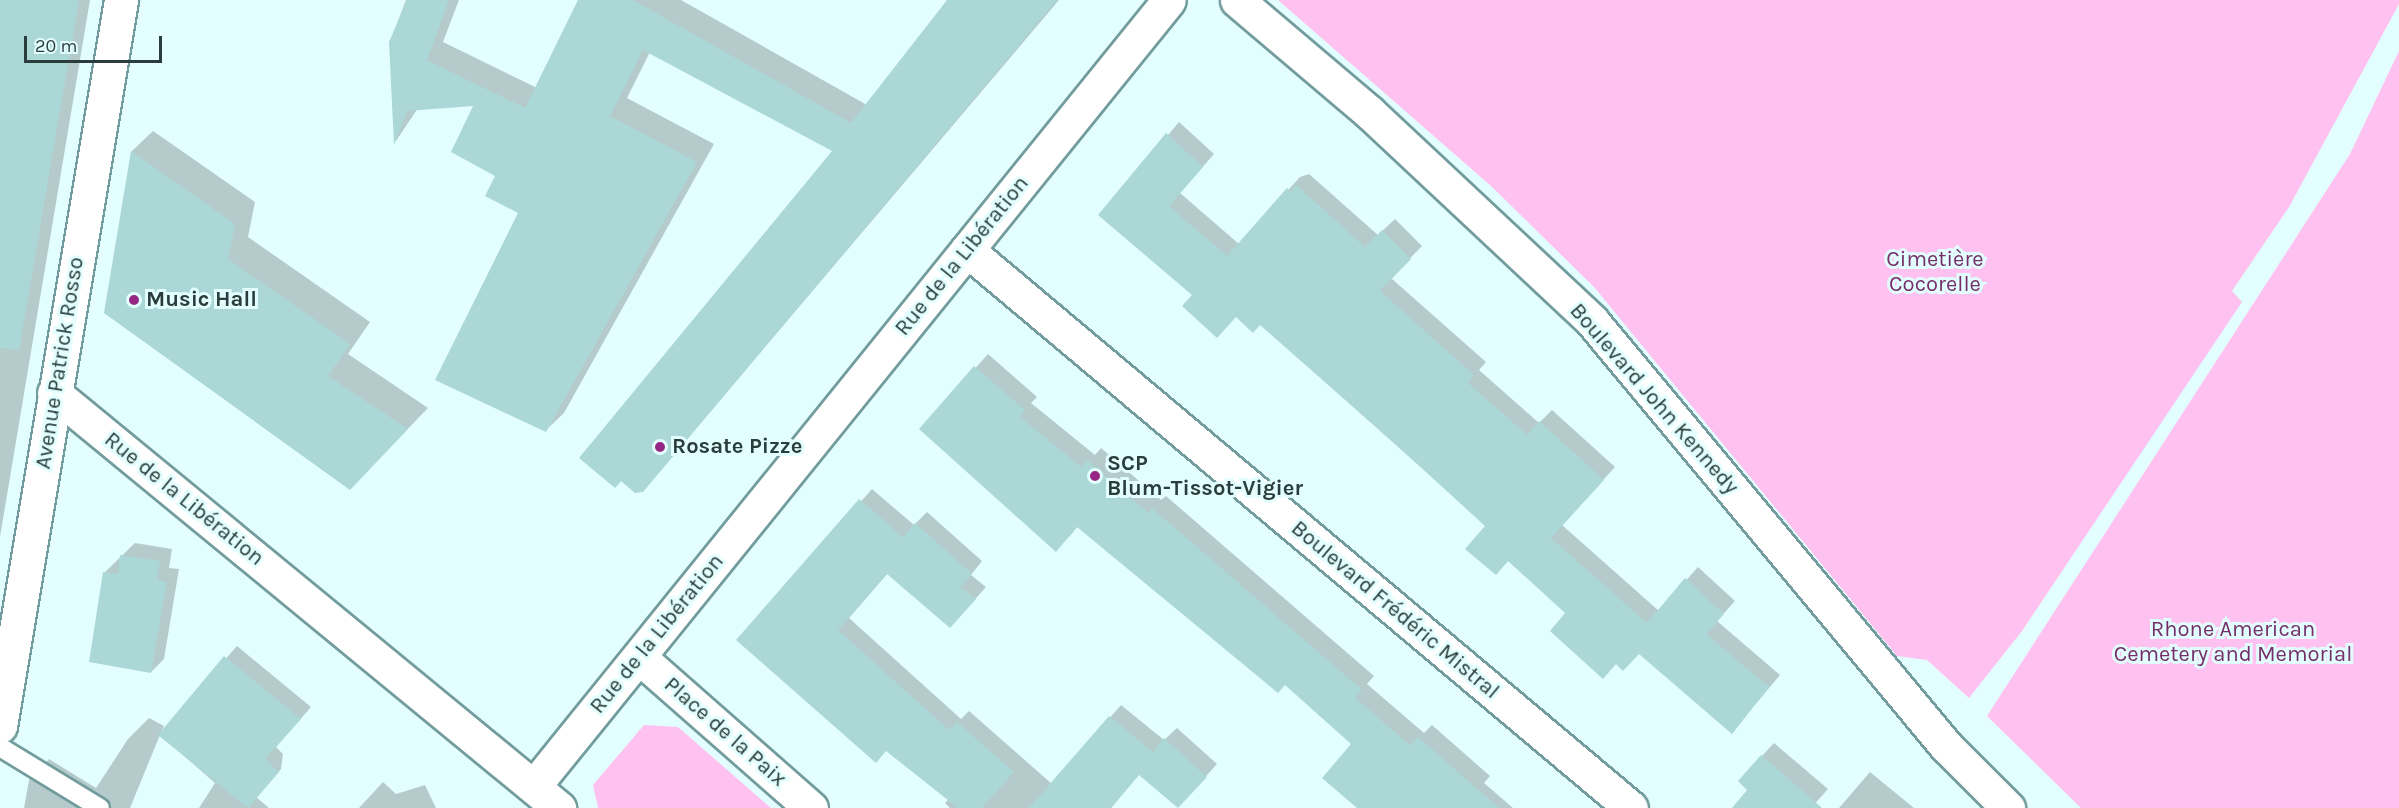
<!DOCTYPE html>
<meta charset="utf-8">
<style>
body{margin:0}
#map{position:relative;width:2399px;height:808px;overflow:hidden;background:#e3fefe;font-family:Karla,sans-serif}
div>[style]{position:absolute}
.green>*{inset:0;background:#ffc1ef}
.shadow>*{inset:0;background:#0003}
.building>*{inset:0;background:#abd7d7}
.roads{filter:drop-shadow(2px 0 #729c9d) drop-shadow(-2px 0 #729c9d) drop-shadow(0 2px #729c9d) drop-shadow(0 -2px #729c9d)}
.lane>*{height:18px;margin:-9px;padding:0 9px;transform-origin:9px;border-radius:9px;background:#fff}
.street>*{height:33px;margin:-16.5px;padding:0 16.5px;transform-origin:16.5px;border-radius:16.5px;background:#fff}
.secondary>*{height:33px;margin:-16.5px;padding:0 16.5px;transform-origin:16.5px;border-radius:16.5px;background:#fff}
.dots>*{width:16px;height:16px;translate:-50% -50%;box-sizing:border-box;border:3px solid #e3fefe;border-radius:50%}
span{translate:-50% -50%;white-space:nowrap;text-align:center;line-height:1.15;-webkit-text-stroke:6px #e3fefe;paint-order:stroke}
.street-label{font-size:22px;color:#2a3c3c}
.park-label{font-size:22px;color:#752e68}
.poi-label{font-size:22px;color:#2a3c3c;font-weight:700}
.left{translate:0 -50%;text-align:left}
.scale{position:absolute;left:24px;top:36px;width:138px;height:27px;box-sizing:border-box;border:3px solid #2a3c3c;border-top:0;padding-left:8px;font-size:18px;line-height:21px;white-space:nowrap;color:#2a3c3c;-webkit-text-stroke:4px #e3fefe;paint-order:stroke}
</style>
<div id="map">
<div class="green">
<i style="clip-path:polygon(1278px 0,2399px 0,2399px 4px,2289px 207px,2232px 291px,2242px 302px,2022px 631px,1969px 698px,1927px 660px,1897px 656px,1594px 287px,1491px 186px)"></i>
<i style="clip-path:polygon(2399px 51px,2399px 808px,2081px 808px,1987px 716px,2350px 154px)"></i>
<i style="clip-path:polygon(644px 725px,678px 727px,771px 808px,598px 808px,593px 785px)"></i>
</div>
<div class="shadow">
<i style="clip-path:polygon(0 0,90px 0,0 537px)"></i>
<i style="clip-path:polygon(406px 0,459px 0,443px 42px,537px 88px,580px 0,681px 0,867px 105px,949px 0,1059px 0,643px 491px,834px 151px,650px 52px,627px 98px,714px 144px,564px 413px,546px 430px,520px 213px,497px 175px,476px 104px,418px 108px,396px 141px,390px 42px)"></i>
<i style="clip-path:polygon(1179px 122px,1214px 154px,1180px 193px,1239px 244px,1300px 177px,1309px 174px,1378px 235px,1395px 219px,1422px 246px,1391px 278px,1486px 362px,1479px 370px,1539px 423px,1552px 410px,1615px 467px,1562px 525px,1659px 611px,1698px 567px,1735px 601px,1717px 621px,1780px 675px,1732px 732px,1639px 652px,1567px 613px,1509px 560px,1496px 573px,1487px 526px,1260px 324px,1194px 295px,1100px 215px)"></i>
<i style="clip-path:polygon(153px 131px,255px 202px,248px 237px,370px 322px,348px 354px,428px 408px,371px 467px,106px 312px,132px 151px)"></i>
<i style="clip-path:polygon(988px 354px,1037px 397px,1031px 403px,1095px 455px,1101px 448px,1161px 500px,1166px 496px,1374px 676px,1367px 684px,1424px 733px,1432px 725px,1490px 776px,1484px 783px,1513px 808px,1375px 808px,1353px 743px,1285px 684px,1078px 526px,1069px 537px,921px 429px)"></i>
<i style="clip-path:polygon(872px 489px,914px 525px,927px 512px,982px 561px,971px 575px,986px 587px,961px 615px,888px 573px,849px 618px,961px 719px,969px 711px,1052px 784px,1121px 705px,1164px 740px,1177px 728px,1217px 764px,1189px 795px,1140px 773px,1111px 808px,950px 808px,945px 803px,949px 799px,887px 749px,738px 640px)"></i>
<i style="clip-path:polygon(135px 543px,172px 549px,169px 568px,179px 569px,164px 659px,151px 672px,104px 573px)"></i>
<i style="clip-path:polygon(237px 646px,311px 707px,276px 747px,283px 754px,281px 769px,256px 797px,269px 808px,199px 808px,215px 783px,160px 735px,130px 808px,24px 808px,29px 780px,49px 759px,96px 788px,128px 739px,149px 718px,164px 726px,161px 732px)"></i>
<i style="clip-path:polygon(1774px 743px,1828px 789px,1811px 808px,1747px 808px,1762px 756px)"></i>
<i style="clip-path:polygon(1870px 772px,1914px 808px,1839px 808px)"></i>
<i style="clip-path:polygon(383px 782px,396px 794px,425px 785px,436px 808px,359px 808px)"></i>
</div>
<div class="building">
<i style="clip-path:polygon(0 0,79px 0,19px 350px,0 348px)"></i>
<i style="clip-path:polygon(407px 0,449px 0,427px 60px,525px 108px,578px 0,633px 0,851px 123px,947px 0,1057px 0,643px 492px,635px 493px,621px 481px,615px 488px,579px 458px,832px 151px,643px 50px,610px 116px,697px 162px,546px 432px,435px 380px,518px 213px,485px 196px,495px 176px,451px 152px,473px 106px,407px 111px,394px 145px,389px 42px)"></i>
<i style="clip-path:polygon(1166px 133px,1203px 167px,1169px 206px,1227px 256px,1287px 188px,1291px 192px,1296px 185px,1365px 247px,1382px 230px,1411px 259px,1380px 291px,1474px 375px,1468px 383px,1527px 435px,1539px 421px,1604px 480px,1551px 538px,1647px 623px,1685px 578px,1724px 614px,1706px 634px,1769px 687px,1732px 734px,1639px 654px,1623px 671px,1616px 664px,1603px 679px,1550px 631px,1565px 613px,1508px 561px,1496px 575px,1465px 549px,1485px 526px,1391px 440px,1260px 325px,1253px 333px,1236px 317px,1217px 338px,1182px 306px,1192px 295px,1098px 215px)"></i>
<i style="clip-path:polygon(131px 151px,235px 224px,228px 259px,350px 344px,328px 376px,408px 429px,350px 490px,104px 313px)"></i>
<i style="clip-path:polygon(974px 366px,1025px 410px,1020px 417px,1081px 467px,1087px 460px,1148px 513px,1152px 508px,1362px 690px,1355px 698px,1410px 745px,1418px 737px,1499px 808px,1357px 808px,1322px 778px,1351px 744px,1285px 685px,1278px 693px,1077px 527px,1056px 552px,919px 429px)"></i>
<i style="clip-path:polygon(859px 499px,903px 537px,915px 523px,972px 574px,960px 587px,976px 599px,950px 628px,887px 574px,838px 630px,949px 730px,957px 722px,1014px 772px,982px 808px,958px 808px,886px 751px,876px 763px,736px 640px)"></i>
<i style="clip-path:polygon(120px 555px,160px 561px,157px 580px,167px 582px,151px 673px,89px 662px,103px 572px,118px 574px)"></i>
<i style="clip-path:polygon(224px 656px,301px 719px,265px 759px,279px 772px,248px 808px,158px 735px)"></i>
<i style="clip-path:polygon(1109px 716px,1153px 752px,1164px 738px,1207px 777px,1178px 808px,1139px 775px,1111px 808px,1029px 808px)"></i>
<i style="clip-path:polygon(1761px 755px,1822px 808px,1732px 808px,1747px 790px,1738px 781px)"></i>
</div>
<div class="roads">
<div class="lane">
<i style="left:0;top:747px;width:117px;rotate:31.4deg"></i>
</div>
<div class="street">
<i style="left:967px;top:250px;width:867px;rotate:40.04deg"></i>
<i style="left:54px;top:393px;width:654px;rotate:39.41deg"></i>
<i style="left:639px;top:657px;width:229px;rotate:41.3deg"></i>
<i style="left:0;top:726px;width:736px;rotate:-80.54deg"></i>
<i style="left:534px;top:786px;width:1010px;rotate:-51.07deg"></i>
</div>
<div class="secondary">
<i style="left:1237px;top:0;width:173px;rotate:40.3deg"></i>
<i style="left:1369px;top:112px;width:306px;rotate:43.1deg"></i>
<i style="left:1592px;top:321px;width:553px;rotate:50.21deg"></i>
<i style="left:1946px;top:746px;width:88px;rotate:45deg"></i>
</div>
</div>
<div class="dots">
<i style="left:134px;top:300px;background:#972584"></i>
<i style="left:660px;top:447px;background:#972584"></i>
<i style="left:1095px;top:476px;background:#972584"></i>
</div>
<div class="street-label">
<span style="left:962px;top:256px;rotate:-51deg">Rue de la Libération</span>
<span style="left:60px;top:363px;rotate:-81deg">Avenue Patrick Rosso</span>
<span style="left:1654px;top:399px;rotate:49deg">Boulevard John Kennedy</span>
<span style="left:184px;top:499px;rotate:39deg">Rue de la Libération</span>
<span style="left:1395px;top:610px;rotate:40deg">Boulevard Frédéric Mistral</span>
<span style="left:657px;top:634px;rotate:-51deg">Rue de la Libération</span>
<span style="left:725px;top:732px;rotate:41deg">Place de la Paix</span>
</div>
<div class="park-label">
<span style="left:1935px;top:272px">Cimetière<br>Cocorelle</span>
<span style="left:2233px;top:642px">Rhone American<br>Cemetery and Memorial</span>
</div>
<div class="poi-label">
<span class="left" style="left:146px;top:300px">Music Hall</span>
<span class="left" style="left:672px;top:447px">Rosate Pizze</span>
<span class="left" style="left:1107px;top:476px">SCP<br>Blum-Tissot-Vigier</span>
</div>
<div class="scale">20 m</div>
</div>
